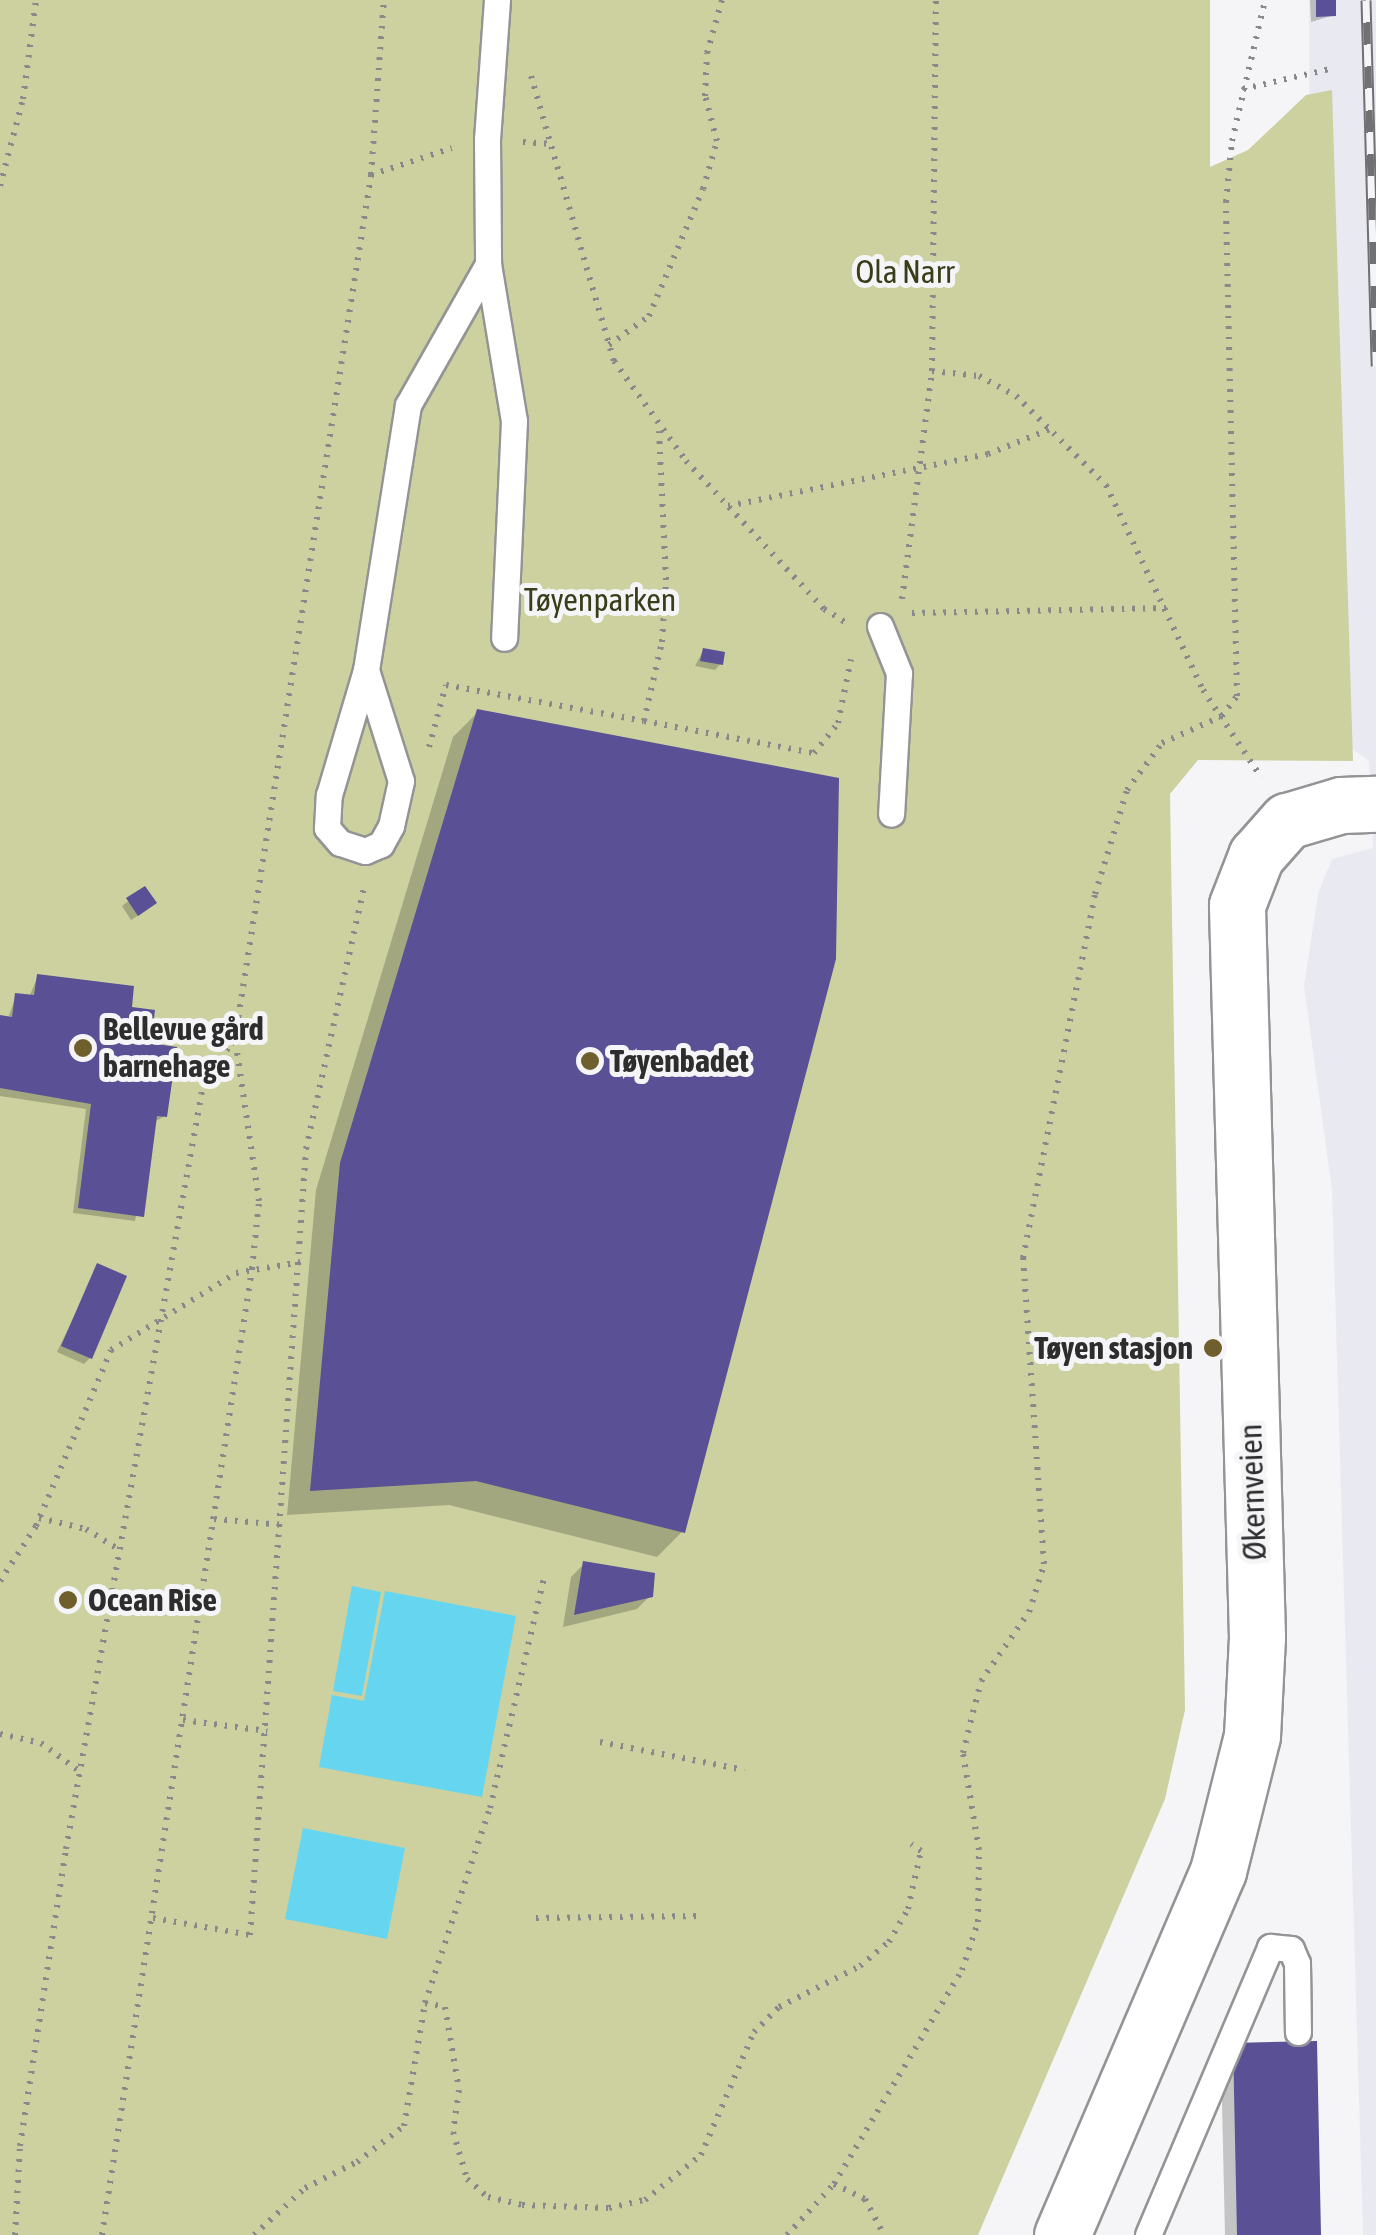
<!DOCTYPE html>
<meta charset="utf-8">
<style>
body{margin:0}
#map{position:relative;width:1376px;height:2235px;overflow:hidden;background:#f5f5f7;font-family:"Asap Condensed",sans-serif}
div>[style]{position:absolute}
.built>*{inset:0;background:#e9e9f2}
.green>*{inset:0;background:#ccd19f}
.water>*{inset:0;background:#66d6f0}
.shadow>*{inset:0;background:#0003}
.building>*{inset:0;background:#595095}
.path>*{height:6px;margin-top:-3px;transform-origin:0;background:repeating-linear-gradient(90deg,#89898b 0 2.5px,transparent 0 10.5px)}
.roads{filter:drop-shadow(2px 0 #949496) drop-shadow(-2px 0 #949496) drop-shadow(0 2px #949496) drop-shadow(0 -2px #949496)}
.service>*{height:25px;margin:-12.5px;padding:0 12.5px;transform-origin:12.5px;border-radius:12.5px;background:#fff}
.secondary>*{height:55px;margin:-27.5px;padding:0 27.5px;transform-origin:27.5px;border-radius:27.5px;background:#fff}
.rail>*{height:11px;margin-top:-5.5px;transform-origin:0;background:repeating-linear-gradient(90deg,#f5f5f7 0 22px,#717173 0 44px);box-sizing:border-box;border-block:2px solid #717173}
.dots>*{width:28px;height:28px;translate:-50% -50%;box-sizing:border-box;border:5px solid #f5f5f7;border-radius:50%}
span{translate:-50% -50%;white-space:nowrap;text-align:center;line-height:1.15;-webkit-text-stroke:10px #f5f5f7;paint-order:stroke}
.park-label{font-size:32px;color:#3a3d19}
.poi-label{font-size:32px;color:#2d2d2e;font-weight:700}
.left{translate:0 -50%;text-align:left}
.right{translate:-100% -50%;text-align:right}
.street-label{font-size:32px;color:#2d2d2e}
</style>
<div id="map">
<div class="built">
<i style="clip-path:polygon(1309px 0,1376px 0,1376px 2235px,1363px 2235px,1332px 1190px,1304px 986px,1318px 894px,1332px 859px,1373px 848px,1369px 761px,1312px 720px)"></i>
</div>
<div class="green">
<i style="clip-path:polygon(0 0,1210px 0,1210px 167px,1248px 150px,1306px 95px,1332px 90px,1353px 761px,1198px 760px,1170px 794px,1185px 1710px,1165px 1799px,978px 2235px,0 2235px)"></i>
</div>
<div class="water">
<i style="clip-path:polygon(352px 1586px,381px 1592px,362px 1696px,333px 1691px)"></i>
<i style="clip-path:polygon(385px 1591px,516px 1616px,482px 1797px,319px 1767px,332px 1695px,364px 1701px)"></i>
<i style="clip-path:polygon(303px 1828px,405px 1848px,387px 1939px,285px 1919px)"></i>
</div>
<div class="shadow">
<i style="clip-path:polygon(1310px 0,1333px 0,1334px 15px,1311px 22px)"></i>
<i style="clip-path:polygon(703px 651px,721px 663px,715px 670px,695px 666px)"></i>
<i style="clip-path:polygon(478px 712px,682px 1532px,657px 1557px,449px 1505px,287px 1515px,316px 1190px,453px 737px)"></i>
<i style="clip-path:polygon(144px 889px,148px 909px,131px 920px,122px 906px)"></i>
<i style="clip-path:polygon(38px 976px,129px 1009px,148px 1046px,165px 1116px,154px 1122px,135px 1221px,73px 1213px,86px 1109px,0 1096px,0 1017px,8px 1018px,16px 996px,29px 997px)"></i>
<i style="clip-path:polygon(98px 1266px,90px 1358px,84px 1364px,57px 1352px)"></i>
<i style="clip-path:polygon(584px 1564px,650px 1596px,637px 1609px,563px 1627px,571px 1577px)"></i>
<i style="clip-path:polygon(1234px 2045px,1318px 2235px,1225px 2235px,1221px 2059px)"></i>
</div>
<div class="building">
<i style="clip-path:polygon(1316px 0,1336px 0,1336px 16px,1316px 17px)"></i>
<i style="clip-path:polygon(703px 648px,725px 652px,723px 665px,700px 661px)"></i>
<i style="clip-path:polygon(477px 709px,839px 778px,836px 959px,685px 1533px,476px 1481px,310px 1491px,340px 1163px)"></i>
<i style="clip-path:polygon(145px 886px,157px 903px,138px 916px,126px 898px)"></i>
<i style="clip-path:polygon(37px 974px,134px 986px,132px 1007px,155px 1010px,151px 1043px,177px 1047px,167px 1117px,157px 1116px,144px 1217px,78px 1208px,91px 1104px,0 1088px,0 1015px,12px 1017px,15px 993px,34px 995px)"></i>
<i style="clip-path:polygon(97px 1263px,127px 1276px,92px 1359px,61px 1346px)"></i>
<i style="clip-path:polygon(583px 1561px,655px 1573px,653px 1597px,574px 1615px)"></i>
<i style="clip-path:polygon(1317px 2041px,1321px 2235px,1237px 2235px,1233px 2043px)"></i>
</div>
<div class="path">
<i style="left:531px;top:76px;width:297px;rotate:73.8deg"></i>
<i style="left:614px;top:361px;width:123px;rotate:54.2deg"></i>
<i style="left:686px;top:461px;width:202px;rotate:47deg"></i>
<i style="left:824px;top:609px;width:25px;rotate:32deg"></i>
<i style="left:1243px;top:89px;width:93px;rotate:-13deg"></i>
<i style="left:523px;top:142px;width:29px;rotate:4deg"></i>
<i style="left:371px;top:175px;width:85px;rotate:-18.4deg"></i>
<i style="left:0;top:186px;width:90px;rotate:-75.2deg"></i>
<i style="left:23px;top:99px;width:100px;rotate:-82.5deg"></i>
<i style="left:609px;top:345px;width:49px;rotate:-35.9deg"></i>
<i style="left:649px;top:316px;width:138px;rotate:-67deg"></i>
<i style="left:703px;top:189px;width:50px;rotate:-73.7deg"></i>
<i style="left:717px;top:141px;width:47px;rotate:-104.9deg"></i>
<i style="left:705px;top:96px;width:43px;rotate:-87.3deg"></i>
<i style="left:707px;top:53px;width:55px;rotate:-74.2deg"></i>
<i style="left:932px;top:371px;width:371px;rotate:-89.4deg"></i>
<i style="left:728px;top:506px;width:265px;rotate:-11.3deg"></i>
<i style="left:988px;top:454px;width:70px;rotate:-21.8deg"></i>
<i style="left:902px;top:599px;width:230px;rotate:-82.5deg"></i>
<i style="left:932px;top:371px;width:47px;rotate:6.1deg"></i>
<i style="left:979px;top:376px;width:42px;rotate:28.4deg"></i>
<i style="left:1016px;top:396px;width:127px;rotate:44.7deg"></i>
<i style="left:1106px;top:485px;width:227px;rotate:64.7deg"></i>
<i style="left:1203px;top:690px;width:105px;rotate:56.3deg"></i>
<i style="left:912px;top:613px;width:256px;rotate:-1.1deg"></i>
<i style="left:644px;top:721px;width:173px;rotate:10.7deg"></i>
<i style="left:814px;top:753px;width:38px;rotate:-51deg"></i>
<i style="left:838px;top:723px;width:65px;rotate:-78.5deg"></i>
<i style="left:429px;top:747px;width:64px;rotate:-74.7deg"></i>
<i style="left:446px;top:685px;width:201px;rotate:10.3deg"></i>
<i style="left:644px;top:721px;width:81px;rotate:-77.2deg"></i>
<i style="left:662px;top:642px;width:62px;rotate:-86.3deg"></i>
<i style="left:666px;top:580px;width:149px;rotate:-92.7deg"></i>
<i style="left:39px;top:1518px;width:48px;rotate:13.2deg"></i>
<i style="left:86px;top:1529px;width:39px;rotate:32deg"></i>
<i style="left:214px;top:1519px;width:70px;rotate:4.9deg"></i>
<i style="left:0;top:1581px;width:66px;rotate:-56.8deg"></i>
<i style="left:36px;top:1526px;width:191px;rotate:-66.9deg"></i>
<i style="left:111px;top:1350px;width:147px;rotate:-31.6deg"></i>
<i style="left:236px;top:1273px;width:66px;rotate:-9.6deg"></i>
<i style="left:183px;top:1720px;width:85px;rotate:7.5deg"></i>
<i style="left:0;top:1734px;width:42px;rotate:12.4deg"></i>
<i style="left:41px;top:1743px;width:47px;rotate:36.4deg"></i>
<i style="left:600px;top:1742px;width:147px;rotate:11deg"></i>
<i style="left:153px;top:1918px;width:98px;rotate:9.9deg"></i>
<i style="left:250px;top:1935px;width:788px;rotate:-85.92deg"></i>
<i style="left:306px;top:1149px;width:267px;rotate:-77.5deg"></i>
<i style="left:536px;top:1918px;width:166px;rotate:-0.7deg"></i>
<i style="left:425px;top:2003px;width:20px;rotate:11deg"></i>
<i style="left:445px;top:2007px;width:84px;rotate:80.4deg"></i>
<i style="left:459px;top:2090px;width:42px;rotate:98.1deg"></i>
<i style="left:453px;top:2132px;width:49px;rotate:73.4deg"></i>
<i style="left:467px;top:2179px;width:28px;rotate:41deg"></i>
<i style="left:488px;top:2197px;width:35px;rotate:13deg"></i>
<i style="left:522px;top:2205px;width:87px;rotate:2deg"></i>
<i style="left:609px;top:2208px;width:37px;rotate:-13deg"></i>
<i style="left:645px;top:2200px;width:72px;rotate:-38.8deg"></i>
<i style="left:701px;top:2155px;width:134px;rotate:-66.7deg"></i>
<i style="left:754px;top:2032px;width:35px;rotate:-45deg"></i>
<i style="left:779px;top:2007px;width:91px;rotate:-26.8deg"></i>
<i style="left:860px;top:1966px;width:38px;rotate:-40deg"></i>
<i style="left:889px;top:1942px;width:38px;rotate:-60deg"></i>
<i style="left:908px;top:1909px;width:59px;rotate:-77.4deg"></i>
<i style="left:921px;top:1851px;width:12px;rotate:-145deg"></i>
<i style="left:834px;top:2184px;width:34px;rotate:26deg"></i>
<i style="left:865px;top:2199px;width:41px;rotate:62.2deg"></i>
<i style="left:15px;top:2235px;width:89px;rotate:-86.8deg"></i>
<i style="left:20px;top:2146px;width:301px;rotate:-81.2deg"></i>
<i style="left:66px;top:1849px;width:776px;rotate:-79.83deg"></i>
<i style="left:203px;top:1085px;width:57px;rotate:-55.8deg"></i>
<i style="left:102px;top:2235px;width:978px;rotate:-81.17deg"></i>
<i style="left:252px;top:1269px;width:68px;rotate:-84.1deg"></i>
<i style="left:259px;top:1201px;width:165px;rotate:-98.4deg"></i>
<i style="left:235px;top:1038px;width:874px;rotate:-81.04deg"></i>
<i style="left:371px;top:175px;width:175px;rotate:-85.8deg"></i>
<i style="left:254px;top:2235px;width:69px;rotate:-42.7deg"></i>
<i style="left:305px;top:2188px;width:58px;rotate:-26.6deg"></i>
<i style="left:357px;top:2162px;width:59px;rotate:-37.5deg"></i>
<i style="left:404px;top:2126px;width:125px;rotate:-80.3deg"></i>
<i style="left:425px;top:2003px;width:206px;rotate:-71.6deg"></i>
<i style="left:490px;top:1808px;width:240px;rotate:-76.8deg"></i>
<i style="left:787px;top:2235px;width:69px;rotate:-47.3deg"></i>
<i style="left:834px;top:2184px;width:249px;rotate:-59.1deg"></i>
<i style="left:962px;top:1970px;width:51px;rotate:-71.6deg"></i>
<i style="left:978px;top:1922px;width:72px;rotate:-89.2deg"></i>
<i style="left:979px;top:1850px;width:98px;rotate:-99.4deg"></i>
<i style="left:963px;top:1753px;width:74px;rotate:-76deg"></i>
<i style="left:981px;top:1681px;width:84px;rotate:-55.2deg"></i>
<i style="left:1029px;top:1612px;width:50px;rotate:-72.6deg"></i>
<i style="left:1044px;top:1564px;width:307px;rotate:-93.9deg"></i>
<i style="left:1023px;top:1258px;width:371px;rotate:-78.8deg"></i>
<i style="left:1095px;top:894px;width:109px;rotate:-72.9deg"></i>
<i style="left:1127px;top:790px;width:59px;rotate:-53.3deg"></i>
<i style="left:1162px;top:743px;width:66px;rotate:-24.2deg"></i>
<i style="left:1222px;top:716px;width:25px;rotate:-53deg"></i>
<i style="left:1237px;top:696px;width:494px;rotate:-91.3deg"></i>
<i style="left:1226px;top:202px;width:61px;rotate:-84.4deg"></i>
<i style="left:1232px;top:141px;width:145px;rotate:-76.8deg"></i>
</div>
<div class="roads">
<div class="service">
<i style="left:497px;top:0;width:139px;rotate:94.1deg"></i>
<i style="left:487px;top:139px;width:125px;rotate:89.5deg"></i>
<i style="left:488px;top:264px;width:159px;rotate:80.6deg"></i>
<i style="left:514px;top:421px;width:217px;rotate:92.6deg"></i>
<i style="left:880px;top:626px;width:51px;rotate:68deg"></i>
<i style="left:899px;top:673px;width:141px;rotate:93.2deg"></i>
<i style="left:366px;top:670px;width:116px;rotate:72.5deg"></i>
<i style="left:401px;top:781px;width:46px;rotate:102.5deg"></i>
<i style="left:391px;top:826px;width:21px;rotate:119deg"></i>
<i style="left:381px;top:844px;width:17px;rotate:156deg"></i>
<i style="left:365px;top:851px;width:26px;rotate:-162deg"></i>
<i style="left:340px;top:843px;width:20px;rotate:-131deg"></i>
<i style="left:327px;top:828px;width:33px;rotate:-87deg"></i>
<i style="left:329px;top:795px;width:130px;rotate:-73.5deg"></i>
<i style="left:366px;top:670px;width:268px;rotate:-81deg"></i>
<i style="left:408px;top:405px;width:162px;rotate:-60.4deg"></i>
<i style="left:1148px;top:2235px;width:313px;rotate:-67deg"></i>
<i style="left:1270px;top:1947px;width:21px;rotate:5deg"></i>
<i style="left:1291px;top:1949px;width:15px;rotate:67deg"></i>
<i style="left:1297px;top:1963px;width:69px;rotate:89.2deg"></i>
</div>
<div class="secondary">
<i style="left:1062px;top:2235px;width:396px;rotate:-66.8deg"></i>
<i style="left:1218px;top:1871px;width:139px;rotate:-75.9deg"></i>
<i style="left:1252px;top:1736px;width:99px;rotate:-87.1deg"></i>
<i style="left:1257px;top:1637px;width:732px;rotate:-91.57deg"></i>
<i style="left:1237px;top:905px;width:53px;rotate:-68.8deg"></i>
<i style="left:1256px;top:856px;width:47px;rotate:-48.5deg"></i>
<i style="left:1287px;top:821px;width:56px;rotate:-16.5deg"></i>
<i style="left:1341px;top:805px;width:35px;rotate:-2deg"></i>
</div>
</div>
<div class="rail">
<i style="left:1366px;top:0;width:366px;rotate:88.4deg"></i>
</div>
<div class="dots">
<i style="left:83px;top:1048px;background:#6f5f2d"></i>
<i style="left:590px;top:1061px;background:#6f5f2d"></i>
<i style="left:1213px;top:1348px;background:#6f5f2d"></i>
<i style="left:68px;top:1600px;background:#6f5f2d"></i>
</div>
<div class="park-label">
<span style="left:905px;top:272px">Ola Narr</span>
<span style="left:600px;top:600px">Tøyenparken</span>
</div>
<div class="poi-label">
<span class="left" style="left:103px;top:1048px">Bellevue gård<br>barnehage</span>
<span class="left" style="left:610px;top:1061px">Tøyenbadet</span>
<span class="right" style="left:1193px;top:1348px">Tøyen stasjon</span>
<span class="left" style="left:88px;top:1600px">Ocean Rise</span>
</div>
<div class="street-label">
<span style="left:1253px;top:1492px;rotate:-92deg">Økernveien</span>
</div>
</div>
